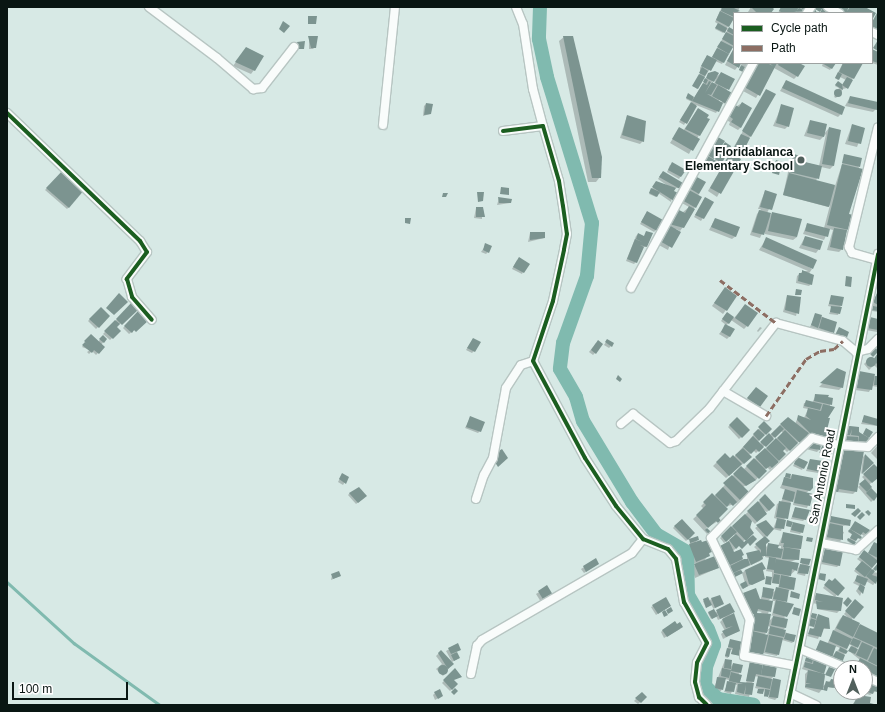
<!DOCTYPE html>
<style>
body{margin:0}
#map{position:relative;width:885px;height:712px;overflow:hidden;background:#d7e9e5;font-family:Helvetica,sans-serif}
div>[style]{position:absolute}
.shadow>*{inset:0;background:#0003}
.stream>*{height:2.5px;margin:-1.25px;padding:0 1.25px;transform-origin:1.25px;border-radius:1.25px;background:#80baaf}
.river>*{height:14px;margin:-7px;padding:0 7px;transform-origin:7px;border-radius:7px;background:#80baaf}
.building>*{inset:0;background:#7c9490}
.round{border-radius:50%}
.roads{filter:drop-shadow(1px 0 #b7c5c2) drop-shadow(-1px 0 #b7c5c2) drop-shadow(0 1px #b7c5c2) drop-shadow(0 -1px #b7c5c2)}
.minor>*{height:8px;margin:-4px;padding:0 4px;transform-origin:4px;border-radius:4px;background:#f9fcfb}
.quiet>*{height:3px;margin-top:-1.5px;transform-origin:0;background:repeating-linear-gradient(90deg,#8d6e63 0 6px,transparent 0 9px)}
.cycleway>*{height:4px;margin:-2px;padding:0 2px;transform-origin:2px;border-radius:2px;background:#1b5e20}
.dots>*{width:11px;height:11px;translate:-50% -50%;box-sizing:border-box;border:2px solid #fff;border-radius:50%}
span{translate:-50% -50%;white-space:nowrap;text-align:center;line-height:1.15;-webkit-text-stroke:4px #fff;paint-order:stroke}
.poi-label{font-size:12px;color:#091613;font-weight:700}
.right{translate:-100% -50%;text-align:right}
.street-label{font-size:12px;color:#091613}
.frame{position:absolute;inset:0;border:8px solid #091613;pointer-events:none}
.legend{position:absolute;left:733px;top:12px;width:140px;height:52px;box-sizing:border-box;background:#fff;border:1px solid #9da2a1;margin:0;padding:5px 7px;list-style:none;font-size:12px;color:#091613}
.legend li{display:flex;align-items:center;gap:8px;height:20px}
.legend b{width:20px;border:1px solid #9da2a1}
.north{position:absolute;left:833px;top:660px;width:40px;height:40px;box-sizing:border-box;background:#fff;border:1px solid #9da2a1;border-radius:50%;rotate:0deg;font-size:11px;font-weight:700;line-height:16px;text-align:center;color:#091613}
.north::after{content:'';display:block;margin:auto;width:14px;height:18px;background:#51605c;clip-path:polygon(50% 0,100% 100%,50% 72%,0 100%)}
.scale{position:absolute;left:12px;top:682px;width:116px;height:18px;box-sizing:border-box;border:2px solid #091613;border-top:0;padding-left:5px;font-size:12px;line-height:14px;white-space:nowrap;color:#091613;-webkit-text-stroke:3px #fff;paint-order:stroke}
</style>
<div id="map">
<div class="shadow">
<i style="clip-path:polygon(722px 7px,740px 7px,737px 13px,734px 13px,734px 19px,727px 28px,733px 31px,734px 29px,734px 45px,722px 64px,715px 61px,697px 89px,693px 86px,700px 74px,700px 68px,707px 56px,711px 59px,728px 29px,723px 33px,715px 29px,718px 24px,715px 22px)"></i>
<i style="clip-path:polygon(751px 7px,770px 7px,770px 13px,749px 13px,748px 12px)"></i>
<i style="clip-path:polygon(781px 7px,796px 7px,792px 13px,773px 13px,778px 13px)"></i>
<i style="clip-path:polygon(797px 7px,807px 7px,803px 13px,796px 13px,799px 9px)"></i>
<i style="clip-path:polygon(309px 37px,315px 47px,313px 49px,309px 49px)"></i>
<i style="clip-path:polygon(564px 37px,600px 177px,596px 182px,588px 182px,559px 41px)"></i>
<i style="clip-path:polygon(246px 48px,254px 70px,251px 74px,233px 66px)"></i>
<i style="clip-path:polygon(734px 48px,734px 63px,749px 63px,744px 73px,739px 70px,742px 65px,740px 64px,735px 70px,725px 65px)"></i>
<i style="clip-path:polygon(872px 51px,878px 52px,878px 65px,872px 63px)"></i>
<i style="clip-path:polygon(760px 63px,797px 63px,797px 76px,794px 79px,774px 68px,756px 98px,743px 91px,743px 88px)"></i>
<i style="clip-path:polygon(823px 63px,835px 63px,830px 70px,822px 66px)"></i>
<i style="clip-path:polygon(843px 63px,862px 63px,847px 88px,843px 89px,836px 98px,834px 97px,839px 88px,835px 86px,837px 83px,842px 85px,846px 80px,840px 77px,838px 80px,835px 78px)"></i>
<i style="clip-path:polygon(evenodd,721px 73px,733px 79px,726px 91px,733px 94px,727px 104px,722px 103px,716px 113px,696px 105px,684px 125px,679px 122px,692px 102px,686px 99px,688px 95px,694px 98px,709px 74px,717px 74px,715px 78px,721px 73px,716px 78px,714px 84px,711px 83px,716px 78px,721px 73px,725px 91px,726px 92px,721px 103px,718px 102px,725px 91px)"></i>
<i style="clip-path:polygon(786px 81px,841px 114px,838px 117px,780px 91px)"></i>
<i style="clip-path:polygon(767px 90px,749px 139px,717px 197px,708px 191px)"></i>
<i style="clip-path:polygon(850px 97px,876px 109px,873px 112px,845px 106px)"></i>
<i style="clip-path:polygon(742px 103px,741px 127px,738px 130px,729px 125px,730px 122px,726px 120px,732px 109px)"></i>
<i style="clip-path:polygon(426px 104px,430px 114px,423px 116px,424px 106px)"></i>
<i style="clip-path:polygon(782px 105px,788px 126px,785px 129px,773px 126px)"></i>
<i style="clip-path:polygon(698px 109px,699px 135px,689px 154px,670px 143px,679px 129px,683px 131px)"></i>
<i style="clip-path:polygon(627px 116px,643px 141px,640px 144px,620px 138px)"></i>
<i style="clip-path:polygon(810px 121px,824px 134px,829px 128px,840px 130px,833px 166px,830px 169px,821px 167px,816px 181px,835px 186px,845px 155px,859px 167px,848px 214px,851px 215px,842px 249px,839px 252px,827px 250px,833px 230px,829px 229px,824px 240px,803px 234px,807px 224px,824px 228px,830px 205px,828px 207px,783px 195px,790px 163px,794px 155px,802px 158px,800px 161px,819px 166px,826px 134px,820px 140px,804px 136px)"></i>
<i style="clip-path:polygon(852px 125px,864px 128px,857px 147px,845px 144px)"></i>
<i style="clip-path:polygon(725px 144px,728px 150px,715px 172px,701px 163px,711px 145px,714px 161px)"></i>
<i style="clip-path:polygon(670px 165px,684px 170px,679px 179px,667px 172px)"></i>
<i style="clip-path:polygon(65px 170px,69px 207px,67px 209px,45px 190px)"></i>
<i style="clip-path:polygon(661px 174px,679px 188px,674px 188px,671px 202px,658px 193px,656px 197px,649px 194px,656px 182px,668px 186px,658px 179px)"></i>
<i style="clip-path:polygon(694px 179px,699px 193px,695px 207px,683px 227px,680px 231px,676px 229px,668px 250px,655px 243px,664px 228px,689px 207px,680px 202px)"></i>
<i style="clip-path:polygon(765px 191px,776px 195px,767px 213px,769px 217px,772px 213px,797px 237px,793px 240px,765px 234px,765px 227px,760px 238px,750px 235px,757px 214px,761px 209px,758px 209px)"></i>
<i style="clip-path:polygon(499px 198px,510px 203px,497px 205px)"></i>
<i style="clip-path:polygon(705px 198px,712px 203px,701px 221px,694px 217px)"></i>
<i style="clip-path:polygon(476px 208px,482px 208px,482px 219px,474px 218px)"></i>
<i style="clip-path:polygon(646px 214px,656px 230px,654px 232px,640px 224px)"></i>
<i style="clip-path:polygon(715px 219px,736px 236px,732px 239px,709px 230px)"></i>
<i style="clip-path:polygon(647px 232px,646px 247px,643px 247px,636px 262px,634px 264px,626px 261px,636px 236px,638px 234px,644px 237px)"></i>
<i style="clip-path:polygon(530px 233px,544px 238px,528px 242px)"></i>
<i style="clip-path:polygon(805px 237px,819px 249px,816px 253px,799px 248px)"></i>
<i style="clip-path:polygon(766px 239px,812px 269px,808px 275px,811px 284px,809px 286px,796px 283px,797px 276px,803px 271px,808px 271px,759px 250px)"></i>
<i style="clip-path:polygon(486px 245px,488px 252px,486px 254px,481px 252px)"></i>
<i style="clip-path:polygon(517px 260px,523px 272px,522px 274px,512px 269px)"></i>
<i style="clip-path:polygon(877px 280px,878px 280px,878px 289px,874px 288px)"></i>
<i style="clip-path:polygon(878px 291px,878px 312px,872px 311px,871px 306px)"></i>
<i style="clip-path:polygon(722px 292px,736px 296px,723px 314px,712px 306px)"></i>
<i style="clip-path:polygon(787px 296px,800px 298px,796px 316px,783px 312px)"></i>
<i style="clip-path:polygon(831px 297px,843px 298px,838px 315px,829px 314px,832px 307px,828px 306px)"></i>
<i style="clip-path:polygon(745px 305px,747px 326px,744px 329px,731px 320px,726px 326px,733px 330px,729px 337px,727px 339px,719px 334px,726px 325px,721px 321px,725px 315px,727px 313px,734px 318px)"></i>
<i style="clip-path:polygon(101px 308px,109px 316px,96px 329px,88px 321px)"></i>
<i style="clip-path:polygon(139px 312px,146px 322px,129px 334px,123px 328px)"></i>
<i style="clip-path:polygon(123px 313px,128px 319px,115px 327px,119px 331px,110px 340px,103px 334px)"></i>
<i style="clip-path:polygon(816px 314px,836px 323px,831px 335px,810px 327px)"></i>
<i style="clip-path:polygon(870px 318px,878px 320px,877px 332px,866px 330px)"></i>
<i style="clip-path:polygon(760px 327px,762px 328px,758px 332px,757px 331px)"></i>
<i style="clip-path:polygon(91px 335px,98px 342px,103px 336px,106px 339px,101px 345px,104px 347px,96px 355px,92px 351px,89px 354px,87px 352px,90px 350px,82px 347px)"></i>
<i style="clip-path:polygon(473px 339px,474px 351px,472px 353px,466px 350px)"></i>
<i style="clip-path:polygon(606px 342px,611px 346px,609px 348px,604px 345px)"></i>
<i style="clip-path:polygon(596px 343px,595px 353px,593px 355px,589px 352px)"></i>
<i style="clip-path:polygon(875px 347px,878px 351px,871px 357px,874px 360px,878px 354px,878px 369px,874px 365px,869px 370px,864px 364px,872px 356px,869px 353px)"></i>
<i style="clip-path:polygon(837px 369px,842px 387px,839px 390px,819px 387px)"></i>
<i style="clip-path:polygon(859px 373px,878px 377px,878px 387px,872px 386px,869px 392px,855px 390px)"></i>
<i style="clip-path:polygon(754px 390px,767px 396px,757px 409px,746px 400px)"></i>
<i style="clip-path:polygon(816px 395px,832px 399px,826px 418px,826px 431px,831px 432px,830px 438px,828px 440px,808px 434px,787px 452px,784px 449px,782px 451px,784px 454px,770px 470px,767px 467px,756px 480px,743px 487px,748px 492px,737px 503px,725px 507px,717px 518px,720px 520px,706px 528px,709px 532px,707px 534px,693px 519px,704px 509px,701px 506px,712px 495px,714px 497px,741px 467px,744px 469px,783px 433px,781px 431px,756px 453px,753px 450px,749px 455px,751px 457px,726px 478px,713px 466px,725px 454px,730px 459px,734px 457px,764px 423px,770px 429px,758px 441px,760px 444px,788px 418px,795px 424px,798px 417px,804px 418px,808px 409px,803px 408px,804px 403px,812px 403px)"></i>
<i style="clip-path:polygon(864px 417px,878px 420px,878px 426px,861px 424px)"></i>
<i style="clip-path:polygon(470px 418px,480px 431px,478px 433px,465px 428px)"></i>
<i style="clip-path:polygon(737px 418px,749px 430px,739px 439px,728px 427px)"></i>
<i style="clip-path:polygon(858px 428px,861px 437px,865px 431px,872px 432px,864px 443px,842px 443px,845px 430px)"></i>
<i style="clip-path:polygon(808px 445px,819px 450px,823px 446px,831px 454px,819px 453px,821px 448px,817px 452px,806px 449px)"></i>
<i style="clip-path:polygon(878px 445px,878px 460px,871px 453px)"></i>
<i style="clip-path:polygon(865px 455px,872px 463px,861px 474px,863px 457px)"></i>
<i style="clip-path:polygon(796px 460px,803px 468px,802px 470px,793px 466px)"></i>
<i style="clip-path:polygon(810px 460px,820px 471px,818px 473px,806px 471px)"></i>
<i style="clip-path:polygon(874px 465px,878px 470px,878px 476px,869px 485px,878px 496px,871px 502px,858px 487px,865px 480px,862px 477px)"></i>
<i style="clip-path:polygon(835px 472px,856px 491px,853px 494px,837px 492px,831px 494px)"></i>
<i style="clip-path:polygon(342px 474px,348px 477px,343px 485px,338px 482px)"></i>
<i style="clip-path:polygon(786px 475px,790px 475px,789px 478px,792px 475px,812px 488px,806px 493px,812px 494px,807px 508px,793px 505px,794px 499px,789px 504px,781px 531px,773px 529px,777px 519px,774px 518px,777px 504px,781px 502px,786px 490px,780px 488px)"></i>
<i style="clip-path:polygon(350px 493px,364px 498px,356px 504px,348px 495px)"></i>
<i style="clip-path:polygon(evenodd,765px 496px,774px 505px,767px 512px,762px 509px,766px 513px,755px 524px,751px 520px,748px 523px,753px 532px,733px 551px,734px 553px,740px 550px,743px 561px,747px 561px,747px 554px,758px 551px,754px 547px,764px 538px,755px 528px,765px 521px,773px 529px,764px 538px,765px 548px,769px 544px,781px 550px,781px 546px,778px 546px,783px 534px,802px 537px,798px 559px,790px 562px,797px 569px,802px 564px,801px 559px,808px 565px,805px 576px,797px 574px,798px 568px,788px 577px,793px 589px,788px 591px,784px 603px,785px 628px,782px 631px,795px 636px,794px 641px,792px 643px,782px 640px,777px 656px,763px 653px,759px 658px,745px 655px,751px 619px,762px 612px,757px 611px,748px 617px,741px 596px,755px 590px,760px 601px,764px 588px,772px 593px,778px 589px,779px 584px,772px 583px,772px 572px,766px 571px,770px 558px,765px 557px,765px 555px,760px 561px,740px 570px,742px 574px,745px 570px,764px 579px,742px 589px,740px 585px,745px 583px,742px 573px,734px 577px,736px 572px,731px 574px,719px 548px,735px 536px,734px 534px,724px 543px,720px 538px,765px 496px,773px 596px,772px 602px,768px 601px,773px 596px,765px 496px,772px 601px,775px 601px,772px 615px,768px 614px,772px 601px,765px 496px,770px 615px,774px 616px,769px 621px,770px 615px,765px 496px,768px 626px,771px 627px,766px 631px,768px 626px,765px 496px,769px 630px,767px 635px,764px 635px,769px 630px)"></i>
<i style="clip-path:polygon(795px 508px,805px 519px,803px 521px,791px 519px)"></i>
<i style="clip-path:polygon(831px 517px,849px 525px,842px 526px,840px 531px,844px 532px,840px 542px,824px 539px)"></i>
<i style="clip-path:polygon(681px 520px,694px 533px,686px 541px,673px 528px)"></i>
<i style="clip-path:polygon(787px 521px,791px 526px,794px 523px,802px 532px,800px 534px,790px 532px,791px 527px,786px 526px)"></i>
<i style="clip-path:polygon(854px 524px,866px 534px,864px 536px,861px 534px,860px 539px,857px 538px,853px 545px,847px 541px,853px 535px,848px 532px)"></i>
<i style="clip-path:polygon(698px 539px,695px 543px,711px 551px,704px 561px,718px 568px,695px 578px,692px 568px,697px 563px,692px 564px,686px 548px,690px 545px,690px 540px)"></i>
<i style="clip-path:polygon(872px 546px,878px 546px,878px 561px,871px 569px,872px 571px,878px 564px,873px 572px,878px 573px,878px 580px,873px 585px,866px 581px,860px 596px,856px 591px,859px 586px,853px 583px,859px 575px,854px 571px,861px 562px,857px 559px,864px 552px,868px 554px)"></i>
<i style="clip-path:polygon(825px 549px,839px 565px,837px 567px,821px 564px)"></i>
<i style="clip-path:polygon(596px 560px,598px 564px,584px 573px,581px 569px)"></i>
<i style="clip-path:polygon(332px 575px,340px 576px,331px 580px)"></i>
<i style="clip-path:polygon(829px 580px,843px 588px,835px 597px,823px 588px)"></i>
<i style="clip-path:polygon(547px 587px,552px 595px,541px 602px,536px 594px)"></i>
<i style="clip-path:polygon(816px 594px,840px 610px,837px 613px,817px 609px,817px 604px,812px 603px)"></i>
<i style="clip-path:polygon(708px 598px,709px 602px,711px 599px,723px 604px,713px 609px,715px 613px,730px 605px,733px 612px,728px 617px,737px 632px,723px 639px,721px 634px,725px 631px,720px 622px,725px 617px,718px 620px,716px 616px,711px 619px,708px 613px,714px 610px,711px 604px,706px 608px,703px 601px)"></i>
<i style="clip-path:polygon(evenodd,855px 601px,863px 607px,851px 620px,878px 635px,878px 671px,854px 668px,860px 660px,849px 651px,852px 646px,849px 644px,841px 662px,831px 661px,833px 655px,829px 660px,814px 654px,820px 641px,827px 644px,840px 619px,843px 616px,848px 618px,844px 614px,855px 601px,860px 644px,858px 650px,855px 649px,860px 644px,855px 601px,835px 646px,840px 648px,831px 657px,835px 646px)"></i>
<i style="clip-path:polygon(653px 606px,668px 607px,656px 615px,651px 607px)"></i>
<i style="clip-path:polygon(812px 614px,816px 615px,815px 619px,818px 616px,829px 618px,829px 629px,822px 629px,818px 639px,807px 636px,814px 627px,808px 626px)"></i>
<i style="clip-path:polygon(680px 629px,664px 638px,661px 632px,663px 630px)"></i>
<i style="clip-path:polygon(730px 640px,739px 655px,731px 654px,732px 650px,730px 649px,728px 658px,725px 657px)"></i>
<i style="clip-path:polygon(457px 645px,460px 650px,456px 652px,459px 658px,452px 662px,446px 651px)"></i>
<i style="clip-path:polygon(441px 651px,452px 664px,443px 676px,436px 669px,442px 664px,436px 656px)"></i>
<i style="clip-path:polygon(807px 655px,827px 662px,821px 676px,825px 676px,823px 686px,831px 680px,837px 682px,841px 675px,841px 684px,835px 682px,833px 688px,827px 687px,825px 691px,824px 687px,819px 693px,805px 688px,805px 674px,808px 671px,802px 669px)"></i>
<i style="clip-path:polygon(725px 660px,730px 668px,733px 664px,740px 672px,738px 675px,739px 683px,746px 684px,750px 662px,774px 676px,771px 679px,780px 680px,777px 698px,775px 700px,768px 698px,769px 695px,764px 697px,765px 690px,761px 694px,757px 693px,759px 689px,755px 688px,759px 677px,754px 676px,749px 697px,735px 694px,737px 685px,734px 684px,731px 694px,724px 692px,729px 680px,725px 679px,721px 691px,713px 690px)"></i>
<i style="clip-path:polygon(455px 669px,452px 680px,457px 684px,450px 691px,442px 683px)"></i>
<i style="clip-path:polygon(865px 682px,876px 691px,870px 695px,861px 692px,865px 692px)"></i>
<i style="clip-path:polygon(435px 693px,440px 697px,435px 700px,433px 695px)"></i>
<i style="clip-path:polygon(642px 693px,646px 697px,638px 704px,634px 701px)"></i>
<i style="clip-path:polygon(856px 700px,869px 705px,852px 705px)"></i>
</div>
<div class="stream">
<i style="left:7px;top:582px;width:91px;rotate:42.3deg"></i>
<i style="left:74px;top:643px;width:106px;rotate:35.8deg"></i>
</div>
<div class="river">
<i style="left:540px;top:7px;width:32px;rotate:92deg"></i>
<i style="left:539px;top:39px;width:39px;rotate:78deg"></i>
<i style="left:547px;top:77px;width:153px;rotate:72.9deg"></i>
<i style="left:592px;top:223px;width:53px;rotate:95.4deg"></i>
<i style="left:587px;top:276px;width:71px;rotate:109.7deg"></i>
<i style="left:563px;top:343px;width:26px;rotate:97deg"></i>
<i style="left:560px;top:369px;width:32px;rotate:60deg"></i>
<i style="left:576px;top:397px;width:25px;rotate:74deg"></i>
<i style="left:583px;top:421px;width:95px;rotate:58.8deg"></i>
<i style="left:632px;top:502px;width:40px;rotate:53deg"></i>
<i style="left:656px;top:534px;width:36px;rotate:30deg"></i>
<i style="left:687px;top:552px;width:43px;rotate:88.7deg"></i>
<i style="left:688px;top:595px;width:39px;rotate:60deg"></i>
<i style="left:708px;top:629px;width:17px;rotate:69deg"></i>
<i style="left:714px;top:645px;width:23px;rotate:110deg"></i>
<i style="left:706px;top:667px;width:19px;rotate:93deg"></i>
<i style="left:705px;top:686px;width:18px;rotate:45deg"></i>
<i style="left:718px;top:699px;width:36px;rotate:9deg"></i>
</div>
<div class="building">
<i style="clip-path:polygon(722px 7px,732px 7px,740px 11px,734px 13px,734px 17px,721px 11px)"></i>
<i style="clip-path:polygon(751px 7px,772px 7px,774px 9px,771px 13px,757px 13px)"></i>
<i style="clip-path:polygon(781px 7px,799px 7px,797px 10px,799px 8px,805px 11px,783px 13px,779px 11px)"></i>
<i style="clip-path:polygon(800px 7px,823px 7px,820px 12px,815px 9px,817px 13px,809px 13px)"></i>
<i style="clip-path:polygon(823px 7px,832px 13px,820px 13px)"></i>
<i style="clip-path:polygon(836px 7px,849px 7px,847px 11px,850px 7px,865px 7px,876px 13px,872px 20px,872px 13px,843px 13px)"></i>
<i style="clip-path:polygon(720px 11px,734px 18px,729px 27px,716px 20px)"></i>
<i style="clip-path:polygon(877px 13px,878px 14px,878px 33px,872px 29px,872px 22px)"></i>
<i style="clip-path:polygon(308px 16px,317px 16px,316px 24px,308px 24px)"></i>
<i style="clip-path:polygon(283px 21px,290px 26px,284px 33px,279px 29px)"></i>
<i style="clip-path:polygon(718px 23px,727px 28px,725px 33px,715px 28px)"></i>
<i style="clip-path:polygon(729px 27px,734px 30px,734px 35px,727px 31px)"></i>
<i style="clip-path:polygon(726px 32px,734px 36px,734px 46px,722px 39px)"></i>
<i style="clip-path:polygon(308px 36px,318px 36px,316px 48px,311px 48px)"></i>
<i style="clip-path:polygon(563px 36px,573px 36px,602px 157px,601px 178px,592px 178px)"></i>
<i style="clip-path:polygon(878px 40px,878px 51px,873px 48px)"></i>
<i style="clip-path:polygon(305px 41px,304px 49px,298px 49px,297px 42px)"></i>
<i style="clip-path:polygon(721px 41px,733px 47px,729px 54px,717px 47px)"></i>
<i style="clip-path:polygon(246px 47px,264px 56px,255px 71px,235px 62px)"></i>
<i style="clip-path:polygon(717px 48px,729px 54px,724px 63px,712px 57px)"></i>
<i style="clip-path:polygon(734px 48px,734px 63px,741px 63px,739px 68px,727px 61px)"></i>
<i style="clip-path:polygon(872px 49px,878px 52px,878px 63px,872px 61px)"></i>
<i style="clip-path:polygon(707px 55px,717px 60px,711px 71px,701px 66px)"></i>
<i style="clip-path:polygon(758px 63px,767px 63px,773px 66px,769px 63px,777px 63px,760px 96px,746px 88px,746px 84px)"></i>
<i style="clip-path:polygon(779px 63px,799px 63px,805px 66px,798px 77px,778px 65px)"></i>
<i style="clip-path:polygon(822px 63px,836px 63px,832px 69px)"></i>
<i style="clip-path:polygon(843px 63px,863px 63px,854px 79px,839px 72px)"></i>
<i style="clip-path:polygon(741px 65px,748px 69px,746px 73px,739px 70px)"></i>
<i style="clip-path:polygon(702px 67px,708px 71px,705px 76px,699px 73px)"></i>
<i style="clip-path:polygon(715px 71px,719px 73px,714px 82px,706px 78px,708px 73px)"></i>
<i style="clip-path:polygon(721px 72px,735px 79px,729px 90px,715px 83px)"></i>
<i style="clip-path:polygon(838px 72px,842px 74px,839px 80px,835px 78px)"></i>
<i style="clip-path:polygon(699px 74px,705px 77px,698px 89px,692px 86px)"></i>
<i style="clip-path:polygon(847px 77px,853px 80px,848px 89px,842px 85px)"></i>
<i style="clip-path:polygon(705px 78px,708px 80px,706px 84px,703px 82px)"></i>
<i style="clip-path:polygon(786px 80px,845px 107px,842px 115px,782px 88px)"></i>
<i style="clip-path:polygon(709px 81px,711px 82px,705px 93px,712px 82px,717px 85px,711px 95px,707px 94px,723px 103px,719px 112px,692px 101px,703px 83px,707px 85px)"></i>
<i style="clip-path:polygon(838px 81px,842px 84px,843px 90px,835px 85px)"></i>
<i style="clip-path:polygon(718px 85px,734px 94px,728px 105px,721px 101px,724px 96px,721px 101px,712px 96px)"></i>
<i style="clip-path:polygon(766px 89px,776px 94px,751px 137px,742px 131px)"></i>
<i class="round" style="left:834px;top:89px;width:8px;height:8px"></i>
<i style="clip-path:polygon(688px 93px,694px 97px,692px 101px,686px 98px)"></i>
<i style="clip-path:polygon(850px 96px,878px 102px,877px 110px,848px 103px)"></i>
<i style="clip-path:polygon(691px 102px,697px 106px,687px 124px,680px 120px)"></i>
<i style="clip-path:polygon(742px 102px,752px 108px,741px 128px,731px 122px,733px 119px,729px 116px,735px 105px,739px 107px)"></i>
<i style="clip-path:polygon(426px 103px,433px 104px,431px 114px,424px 115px)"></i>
<i style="clip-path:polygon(781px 104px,794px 108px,789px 127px,776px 123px)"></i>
<i style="clip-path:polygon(698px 108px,709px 115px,707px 118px,710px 119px,700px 136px,685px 129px)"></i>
<i style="clip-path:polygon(627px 115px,646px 121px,644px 142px,622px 135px)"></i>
<i style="clip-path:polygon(810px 120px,827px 124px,824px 137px,807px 133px)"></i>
<i style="clip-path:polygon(852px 124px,865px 128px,861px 144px,848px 141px)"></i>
<i style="clip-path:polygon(679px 127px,700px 139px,693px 151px,672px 139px)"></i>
<i style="clip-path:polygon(829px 127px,841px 130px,834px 166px,822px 164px)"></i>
<i style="clip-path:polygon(741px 134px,750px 138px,741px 156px,732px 152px)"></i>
<i style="clip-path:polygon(716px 136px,725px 141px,721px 147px,715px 143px,721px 147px,714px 159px,706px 154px)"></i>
<i style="clip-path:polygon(725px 142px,731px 146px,729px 151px,722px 147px)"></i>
<i style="clip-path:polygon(722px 148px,728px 152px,722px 163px,715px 159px)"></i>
<i style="clip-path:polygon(730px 153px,741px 159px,721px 194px,710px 188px)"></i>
<i style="clip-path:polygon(794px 154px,803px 157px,802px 160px,793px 158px)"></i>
<i style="clip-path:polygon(844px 154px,862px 158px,860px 167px,842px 163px)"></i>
<i style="clip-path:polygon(706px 155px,721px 164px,718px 170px,702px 161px)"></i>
<i style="clip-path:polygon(792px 159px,822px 166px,819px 179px,789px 172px)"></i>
<i style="clip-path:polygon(776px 160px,782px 162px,779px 175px,772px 173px)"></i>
<i style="clip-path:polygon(672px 162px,686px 170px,681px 177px,668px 170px)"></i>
<i style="clip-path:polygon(842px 164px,863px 169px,849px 214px,853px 215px,849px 230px,827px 225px)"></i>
<i style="clip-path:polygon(64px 169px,85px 189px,69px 208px,46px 188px)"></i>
<i style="clip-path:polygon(663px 171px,683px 183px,680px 189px,659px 177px)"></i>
<i style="clip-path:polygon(789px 173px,835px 185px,829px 207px,783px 195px)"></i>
<i style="clip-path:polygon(695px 176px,706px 182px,699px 194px,689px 188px)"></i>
<i style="clip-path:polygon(656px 181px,676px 188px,674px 191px,678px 193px,674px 201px,652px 187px)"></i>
<i style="clip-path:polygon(501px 187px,509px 188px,509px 195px,500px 194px)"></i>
<i style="clip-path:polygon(651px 188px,660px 192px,657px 197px,649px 193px)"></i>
<i style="clip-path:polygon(687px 189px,702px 197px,696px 208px,682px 200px)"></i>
<i style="clip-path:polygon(765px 190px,777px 194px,772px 210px,760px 207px)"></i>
<i style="clip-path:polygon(477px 192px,484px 192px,483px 201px,478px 202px)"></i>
<i style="clip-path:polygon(443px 193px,448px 193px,446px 197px,442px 197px)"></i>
<i style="clip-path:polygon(498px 197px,512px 199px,511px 203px,499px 203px)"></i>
<i style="clip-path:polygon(705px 197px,714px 202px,704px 219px,695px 215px)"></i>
<i style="clip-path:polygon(689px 206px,695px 209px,684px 228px,669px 224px,677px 209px,685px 213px)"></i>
<i style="clip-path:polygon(476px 207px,483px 207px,485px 217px,476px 217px)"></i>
<i style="clip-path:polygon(759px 210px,771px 213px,764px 235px,752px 232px)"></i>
<i style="clip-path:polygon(647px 211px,663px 220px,657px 231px,641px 222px)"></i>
<i style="clip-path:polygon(772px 212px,802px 219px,797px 237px,768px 231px)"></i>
<i style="clip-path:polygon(405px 218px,411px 218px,410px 224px,405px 223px)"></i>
<i style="clip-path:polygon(715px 218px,740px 227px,736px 237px,711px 227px)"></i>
<i style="clip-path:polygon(807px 223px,830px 229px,828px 237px,805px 231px)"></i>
<i style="clip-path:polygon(667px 224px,681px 232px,672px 248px,658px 240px)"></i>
<i style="clip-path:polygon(834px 228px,847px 230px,843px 250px,830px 247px)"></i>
<i style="clip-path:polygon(646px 231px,653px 233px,647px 247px,640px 245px,644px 247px,637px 263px,627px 259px,635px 239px,642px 242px,636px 239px,638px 233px,644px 236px)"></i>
<i style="clip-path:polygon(530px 232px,545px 232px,545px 238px,530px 240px)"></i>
<i style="clip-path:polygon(805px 236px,823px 241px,820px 250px,802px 245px)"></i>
<i style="clip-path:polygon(766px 237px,817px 260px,813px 269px,762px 247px)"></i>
<i style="clip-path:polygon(485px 243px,492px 246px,489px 253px,483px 250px)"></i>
<i style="clip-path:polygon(519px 257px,530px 264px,524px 273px,513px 267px)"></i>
<i style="clip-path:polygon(802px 270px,814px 275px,812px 285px,798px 281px,799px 273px,802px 273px)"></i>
<i style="clip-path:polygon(846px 276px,852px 277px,851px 287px,845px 286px)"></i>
<i style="clip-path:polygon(725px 287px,737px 296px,727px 311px,714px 303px)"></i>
<i style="clip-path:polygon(796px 289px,802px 290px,801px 295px,795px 295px)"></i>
<i style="clip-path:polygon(878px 291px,878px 305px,873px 302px)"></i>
<i style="clip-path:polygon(119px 293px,128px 302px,114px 315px,106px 308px)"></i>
<i style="clip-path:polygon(787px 295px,801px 297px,799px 314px,785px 310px)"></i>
<i style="clip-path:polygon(831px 295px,844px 297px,842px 306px,829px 304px)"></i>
<i style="clip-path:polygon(132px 302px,139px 309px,122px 325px,116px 319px)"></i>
<i style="clip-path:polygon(745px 304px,758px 313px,748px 327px,735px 318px)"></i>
<i style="clip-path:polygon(831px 306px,842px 307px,840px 314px,830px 312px)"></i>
<i style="clip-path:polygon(873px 306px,878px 307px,878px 311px,872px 310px)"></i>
<i style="clip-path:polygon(101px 307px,110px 316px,99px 328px,89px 319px)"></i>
<i style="clip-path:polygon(139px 310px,149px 320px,136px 332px,134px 330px,132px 333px,124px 326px)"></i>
<i style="clip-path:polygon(727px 312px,734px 317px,729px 324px,722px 319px)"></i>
<i style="clip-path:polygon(815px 313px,822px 315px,818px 328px,811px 325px)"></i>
<i style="clip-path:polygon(822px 317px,837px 322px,834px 333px,819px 328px)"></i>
<i style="clip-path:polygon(870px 317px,878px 319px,878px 330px,867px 328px)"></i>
<i style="clip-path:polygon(115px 320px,120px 324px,117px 327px,121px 331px,113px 339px,104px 331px)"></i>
<i style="clip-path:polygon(725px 324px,735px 329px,730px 337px,721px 332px)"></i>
<i style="clip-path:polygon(839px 327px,849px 332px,846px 340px,835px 335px)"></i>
<i style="clip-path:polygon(91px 334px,105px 347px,99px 354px,94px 350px,92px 353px,82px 345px,85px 342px,91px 347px,84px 341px)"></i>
<i style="clip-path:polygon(103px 335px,107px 339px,104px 343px,99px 339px)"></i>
<i style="clip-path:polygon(473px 338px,481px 342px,475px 352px,467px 348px)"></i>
<i style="clip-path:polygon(607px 339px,614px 343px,612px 347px,605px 342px)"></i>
<i style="clip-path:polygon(598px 340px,603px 344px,596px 354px,591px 350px)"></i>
<i style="clip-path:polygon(875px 346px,878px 352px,873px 357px,869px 352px)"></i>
<i style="clip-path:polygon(878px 353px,878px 365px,873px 360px)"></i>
<i class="round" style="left:866px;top:357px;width:10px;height:10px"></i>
<i style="clip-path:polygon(837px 368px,846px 372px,843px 388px,820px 383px)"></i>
<i style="clip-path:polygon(859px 371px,875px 374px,872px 390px,857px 388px)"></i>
<i style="clip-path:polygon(618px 375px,622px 379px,620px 382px,616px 379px)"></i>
<i style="clip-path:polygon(875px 376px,878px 376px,878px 385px,874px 385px)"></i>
<i style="clip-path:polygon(756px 387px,768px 396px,760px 407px,747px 398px)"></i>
<i style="clip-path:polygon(815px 394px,829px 395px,828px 397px,833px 398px,832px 405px,814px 401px)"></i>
<i style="clip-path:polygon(806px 400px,822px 404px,820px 410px,804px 406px)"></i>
<i style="clip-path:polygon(823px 404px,835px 407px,828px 418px,830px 418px,827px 430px,832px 431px,830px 438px,811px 434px,797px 420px,798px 415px,811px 420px,806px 416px,808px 408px,821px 411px)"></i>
<i style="clip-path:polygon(864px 415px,878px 419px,878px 426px,862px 422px)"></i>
<i style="clip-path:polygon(470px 416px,485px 422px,481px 432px,466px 427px)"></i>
<i style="clip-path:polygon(737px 417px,750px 430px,742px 438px,729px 425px)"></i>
<i style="clip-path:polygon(788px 417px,810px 434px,800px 443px,780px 424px)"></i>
<i style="clip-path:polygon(764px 421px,772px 429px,766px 435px,758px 427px)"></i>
<i style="clip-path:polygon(780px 425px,784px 429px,775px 438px,771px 434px)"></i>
<i style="clip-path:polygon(850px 426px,859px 427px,859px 432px,869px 438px,865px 444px,858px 444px,859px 436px,851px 435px,852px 429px,850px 435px,845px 435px,846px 427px)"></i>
<i style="clip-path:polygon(866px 428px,873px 432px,869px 438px,863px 434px)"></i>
<i style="clip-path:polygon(758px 429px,765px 435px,759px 441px,753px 434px)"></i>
<i style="clip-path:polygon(785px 430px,798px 443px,790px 451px,777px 438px)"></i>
<i style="clip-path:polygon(769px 433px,774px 439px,766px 447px,760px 442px)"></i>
<i style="clip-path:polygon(753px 436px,764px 447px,759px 452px,756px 449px,751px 454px,743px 447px)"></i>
<i style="clip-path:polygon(844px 436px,858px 437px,858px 441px,843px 441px)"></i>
<i style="clip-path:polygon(776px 438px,786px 448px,783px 451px,786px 454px,779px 461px,766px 448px)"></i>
<i style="clip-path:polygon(809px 442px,821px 445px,820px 450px,808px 448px)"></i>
<i style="clip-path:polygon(822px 445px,833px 448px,832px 454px,821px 451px)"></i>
<i style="clip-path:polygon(743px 448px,752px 457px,744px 464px,735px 455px)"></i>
<i style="clip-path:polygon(765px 448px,779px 462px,772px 468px,770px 466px,766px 469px,755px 457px)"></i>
<i style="clip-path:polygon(842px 448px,864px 451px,857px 492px,839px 489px,838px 492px,834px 491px,838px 468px,844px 469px,838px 468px)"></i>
<i style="clip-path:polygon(502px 449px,508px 458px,498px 467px,493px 459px,494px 454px)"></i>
<i style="clip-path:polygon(725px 453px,730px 458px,733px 455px,742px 464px,729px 476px,716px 462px)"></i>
<i style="clip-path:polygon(865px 454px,874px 463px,862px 474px)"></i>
<i style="clip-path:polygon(797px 457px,808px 462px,804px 469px,794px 464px)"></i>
<i style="clip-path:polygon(754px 458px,767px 471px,759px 479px,746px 466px)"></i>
<i style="clip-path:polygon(810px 459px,823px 461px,821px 472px,807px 469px)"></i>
<i style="clip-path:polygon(874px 464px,878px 468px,878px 478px,872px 483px,863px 474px)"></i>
<i style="clip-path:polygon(741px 466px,756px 480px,746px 486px,733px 474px)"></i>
<i style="clip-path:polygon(342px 473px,349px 477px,346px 484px,339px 479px)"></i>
<i style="clip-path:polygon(786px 473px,791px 474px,790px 478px,785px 477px)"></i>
<i style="clip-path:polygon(792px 474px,813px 478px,813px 488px,810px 491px,782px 485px,784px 477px,791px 479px)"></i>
<i style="clip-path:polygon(732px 475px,749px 492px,740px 500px,723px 483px)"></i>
<i style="clip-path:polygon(865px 479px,872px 487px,867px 492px,859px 484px)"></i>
<i style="clip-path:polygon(359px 487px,367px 496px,358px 503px,349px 493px)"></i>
<i style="clip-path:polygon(723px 487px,737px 502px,733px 506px,730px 503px,727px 507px,715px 495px)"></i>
<i style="clip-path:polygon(871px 488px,878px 495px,874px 501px,866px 493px)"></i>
<i style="clip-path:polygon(785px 489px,795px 492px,793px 502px,782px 499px)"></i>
<i style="clip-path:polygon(797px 490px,813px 494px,810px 506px,794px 503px)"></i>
<i style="clip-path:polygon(712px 493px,728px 509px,719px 518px,721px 521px,718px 523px,716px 521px,708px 528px,696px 515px,706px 505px,703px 502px)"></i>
<i style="clip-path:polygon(765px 494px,775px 505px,769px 511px,759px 500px)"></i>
<i style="clip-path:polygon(758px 501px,767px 514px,757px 522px,747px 511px)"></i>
<i style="clip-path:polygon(779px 501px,791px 503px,788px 519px,776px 517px)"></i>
<i style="clip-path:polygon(846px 504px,855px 505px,855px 509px,846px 508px)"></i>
<i style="clip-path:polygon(812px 506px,816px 507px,815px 513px,810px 512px)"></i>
<i style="clip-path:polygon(795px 507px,810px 510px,806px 520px,792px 517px)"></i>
<i style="clip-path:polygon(858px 508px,861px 511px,855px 517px,851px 514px)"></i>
<i style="clip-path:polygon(868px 510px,871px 513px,869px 516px,865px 512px)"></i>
<i style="clip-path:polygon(862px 512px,865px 515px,860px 520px,857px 517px)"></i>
<i style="clip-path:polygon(745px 514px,752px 521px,750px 528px,754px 533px,746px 541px,732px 526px)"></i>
<i style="clip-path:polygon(831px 516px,851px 520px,850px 526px,830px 522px)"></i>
<i style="clip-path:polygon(777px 518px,786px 520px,784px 529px,775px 528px)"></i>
<i style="clip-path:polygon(682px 519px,695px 533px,688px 540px,674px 526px)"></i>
<i style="clip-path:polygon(766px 520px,774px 529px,767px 537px,756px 525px)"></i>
<i style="clip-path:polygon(787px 520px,793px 522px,791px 527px,786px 526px)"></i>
<i style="clip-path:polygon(855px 521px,870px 530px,867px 535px,863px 532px,861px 535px,850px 529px)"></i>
<i style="clip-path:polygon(793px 522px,805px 525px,803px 533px,791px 530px)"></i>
<i style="clip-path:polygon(829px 523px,843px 526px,843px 540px,826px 537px)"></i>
<i style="clip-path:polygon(731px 526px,737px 532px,726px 542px,721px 536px)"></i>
<i style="clip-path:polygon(707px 528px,711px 532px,709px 534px,705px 530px)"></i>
<i style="clip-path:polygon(850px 529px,862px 537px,861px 539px,858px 538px,856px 541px,850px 538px,852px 534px,848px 531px)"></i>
<i style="clip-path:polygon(783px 532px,803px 536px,801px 549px,783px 547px,784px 543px,781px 543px)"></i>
<i style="clip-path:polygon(736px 534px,744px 542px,753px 535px,757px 539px,750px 546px,748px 543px,742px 549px,739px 546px,736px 549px,729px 540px)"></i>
<i style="clip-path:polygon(698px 536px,699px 540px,690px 543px,689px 539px)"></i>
<i style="clip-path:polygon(765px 536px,770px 541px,766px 544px,766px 556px,762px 556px,763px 559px,751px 565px,746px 553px,759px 550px,761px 553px,761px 550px,755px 544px)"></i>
<i style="clip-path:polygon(807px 537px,813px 538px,812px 542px,806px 541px)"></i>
<i style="clip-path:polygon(848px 538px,856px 542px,854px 545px,847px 540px)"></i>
<i style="clip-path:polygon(701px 540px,702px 542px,708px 540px,712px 552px,709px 553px,710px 556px,696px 562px,689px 544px)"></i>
<i style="clip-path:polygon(729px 541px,734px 552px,741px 549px,744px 555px,742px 556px,743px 559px,730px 565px,720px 546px)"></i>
<i style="clip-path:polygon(874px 542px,878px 544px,878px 558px,868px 553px)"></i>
<i style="clip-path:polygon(768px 543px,779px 545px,778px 548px,783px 549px,781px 558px,766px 556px)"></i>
<i style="clip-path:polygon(784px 547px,800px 550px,799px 560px,782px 559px)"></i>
<i style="clip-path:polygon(825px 548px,843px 551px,840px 566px,822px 562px)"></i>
<i style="clip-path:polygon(864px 550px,878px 561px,872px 568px,859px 557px)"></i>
<i style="clip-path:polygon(715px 556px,719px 568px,699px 575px,694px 564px)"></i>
<i style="clip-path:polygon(769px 557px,776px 558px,775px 564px,776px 559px,799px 563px,797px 571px,792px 569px,791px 576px,774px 573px,774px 570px,767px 569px)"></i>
<i style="clip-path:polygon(596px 558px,599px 564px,586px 572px,583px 566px)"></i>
<i style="clip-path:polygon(801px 558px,811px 559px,809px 565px,800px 563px)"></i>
<i style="clip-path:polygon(744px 559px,748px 559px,750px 565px,733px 573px,730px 566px)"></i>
<i style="clip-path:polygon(862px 561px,872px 569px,865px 577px,855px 569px)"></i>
<i style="clip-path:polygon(762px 562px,766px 569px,763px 570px,765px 579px,752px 585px,749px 584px,745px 570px)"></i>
<i style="clip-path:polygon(878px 563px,878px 568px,876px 571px,873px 569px)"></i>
<i style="clip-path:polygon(800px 564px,810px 566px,808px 574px,798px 573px)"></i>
<i style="clip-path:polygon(872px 569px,875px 571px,872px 575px,878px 577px,876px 584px,866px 576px)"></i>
<i style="clip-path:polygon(741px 570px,743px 573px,735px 577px,733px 573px)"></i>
<i style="clip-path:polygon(339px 571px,341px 576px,333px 579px,331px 574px)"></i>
<i style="clip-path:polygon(819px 573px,826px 574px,825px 581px,818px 579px)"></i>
<i style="clip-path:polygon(774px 574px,780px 575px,779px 584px,772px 583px)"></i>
<i style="clip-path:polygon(781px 575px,796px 578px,794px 590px,779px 587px)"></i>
<i style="clip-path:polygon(857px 575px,868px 579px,865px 586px,855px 581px)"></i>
<i style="clip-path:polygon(766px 576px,772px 577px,771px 585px,765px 584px)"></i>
<i style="clip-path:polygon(835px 578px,845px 588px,838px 596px,824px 585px,829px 579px,832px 581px)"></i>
<i style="clip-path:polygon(746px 581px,748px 586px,743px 589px,740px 584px)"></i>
<i style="clip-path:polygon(860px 584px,865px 587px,863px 594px,858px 589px)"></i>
<i style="clip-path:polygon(547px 585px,553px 595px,544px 601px,538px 591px)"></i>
<i style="clip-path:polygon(763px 587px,774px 589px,772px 599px,762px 597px)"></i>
<i style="clip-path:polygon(776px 587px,789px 590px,787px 602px,773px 599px)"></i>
<i style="clip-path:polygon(756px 588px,760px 599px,773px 601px,771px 612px,758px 609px,757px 613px,771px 614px,767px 633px,750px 630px,754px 614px,750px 615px,743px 593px)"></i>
<i style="clip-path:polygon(791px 591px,800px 594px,799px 599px,790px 597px)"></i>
<i style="clip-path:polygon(816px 593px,843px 598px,841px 611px,817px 609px,816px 601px,823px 602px,815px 600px)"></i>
<i style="clip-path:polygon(720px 595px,724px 604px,715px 608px,711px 598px)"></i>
<i style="clip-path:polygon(666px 597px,671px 606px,658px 614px,652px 605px)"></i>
<i style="clip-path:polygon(708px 597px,712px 605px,706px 608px,703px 599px)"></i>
<i style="clip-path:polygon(848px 597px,852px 601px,847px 607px,843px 603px)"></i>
<i style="clip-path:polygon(855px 599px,864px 607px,854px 619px,845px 611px)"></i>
<i style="clip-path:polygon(776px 600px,794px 604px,787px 617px,773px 613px)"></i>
<i style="clip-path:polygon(730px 603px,735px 612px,720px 619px,716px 610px)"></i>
<i style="clip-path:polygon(671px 607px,673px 611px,668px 614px,666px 610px)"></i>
<i style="clip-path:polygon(794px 607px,801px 609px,799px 616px,792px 614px)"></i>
<i style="clip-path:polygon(714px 609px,718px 616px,712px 619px,708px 612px)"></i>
<i style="clip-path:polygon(665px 610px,668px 615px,664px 617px,662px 612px)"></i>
<i style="clip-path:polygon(734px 613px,740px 631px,726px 637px,722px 631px,733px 626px,726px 628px,722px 619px)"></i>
<i style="clip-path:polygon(812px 613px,817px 614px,816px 619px,810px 617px)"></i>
<i style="clip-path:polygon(818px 614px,829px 618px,830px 629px,824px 628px,821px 637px,808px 634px,810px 628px,814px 629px)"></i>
<i style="clip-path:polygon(843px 615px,860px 623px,853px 637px,836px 628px)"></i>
<i style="clip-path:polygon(773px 616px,788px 619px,786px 628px,771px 625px)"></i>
<i style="clip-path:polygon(810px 618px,816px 620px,814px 627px,808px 625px)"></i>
<i style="clip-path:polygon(675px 621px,677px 624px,680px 622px,683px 627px,667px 637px,662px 630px)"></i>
<i style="clip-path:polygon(860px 624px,878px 633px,878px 648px,854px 637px)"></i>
<i style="clip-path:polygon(770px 626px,786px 630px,784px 637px,769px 634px)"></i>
<i style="clip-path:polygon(833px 630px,852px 639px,847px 649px,829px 641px)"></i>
<i style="clip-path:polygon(752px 631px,768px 635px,763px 655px,747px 652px)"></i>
<i style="clip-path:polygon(786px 633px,796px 635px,794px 642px,784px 639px)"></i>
<i style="clip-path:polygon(769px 635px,783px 638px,779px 655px,765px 652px)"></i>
<i style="clip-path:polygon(853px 638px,861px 641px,858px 648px,850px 644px)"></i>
<i style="clip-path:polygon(730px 639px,743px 642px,740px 656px,731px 654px,733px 648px,728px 647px)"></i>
<i style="clip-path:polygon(820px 640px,836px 646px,832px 658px,815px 652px)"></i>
<i style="clip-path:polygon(862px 642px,873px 647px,867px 660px,856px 655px)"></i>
<i style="clip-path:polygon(458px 643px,461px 650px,451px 654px,448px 648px)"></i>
<i style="clip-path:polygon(851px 646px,858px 649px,855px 654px,848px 651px)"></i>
<i style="clip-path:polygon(840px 647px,848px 651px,846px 654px,839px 651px)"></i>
<i style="clip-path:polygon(727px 648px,731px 649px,729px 657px,725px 656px)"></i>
<i style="clip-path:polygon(874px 648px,878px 650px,878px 666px,868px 661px)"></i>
<i style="clip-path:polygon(441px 650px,454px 664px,448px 669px,438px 653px)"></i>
<i style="clip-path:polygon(836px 651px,845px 655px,842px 663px,832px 659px)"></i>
<i style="clip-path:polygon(457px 652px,460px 658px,454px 661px,451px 655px)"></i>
<i style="clip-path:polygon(807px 654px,814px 656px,812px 663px,805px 661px)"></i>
<i style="clip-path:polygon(814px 657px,828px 661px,824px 674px,804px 667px,805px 662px,813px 664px)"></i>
<i style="clip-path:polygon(860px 658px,878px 667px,878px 679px,865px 673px,865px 668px,855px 668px)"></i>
<i style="clip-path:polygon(725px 659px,732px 660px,731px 669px,724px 668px)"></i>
<i style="clip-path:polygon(750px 661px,763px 663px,761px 675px,756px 674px,754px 682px,746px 681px)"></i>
<i style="clip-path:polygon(733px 663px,743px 665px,741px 673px,731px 671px)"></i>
<i style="clip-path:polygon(763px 663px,777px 666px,775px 677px,761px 675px)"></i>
<i class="round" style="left:438px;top:665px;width:10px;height:10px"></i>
<i style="clip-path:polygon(829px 667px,835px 669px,831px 677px,825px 675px)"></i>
<i style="clip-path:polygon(455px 668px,462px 677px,454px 680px,458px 684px,452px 690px,443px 680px)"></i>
<i style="clip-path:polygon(722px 668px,731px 670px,729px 678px,721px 676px)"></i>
<i style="clip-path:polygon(808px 670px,825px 674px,823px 690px,805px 687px,806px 684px,811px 684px,806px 683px)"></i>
<i style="clip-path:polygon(731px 672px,742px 675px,740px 682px,754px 683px,752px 695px,745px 694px,746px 685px,744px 694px,737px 692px,738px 684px,743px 684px,729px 681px)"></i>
<i style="clip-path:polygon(841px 672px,841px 682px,838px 680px)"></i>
<i style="clip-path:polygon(758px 676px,772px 679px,770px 689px,756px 686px)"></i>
<i style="clip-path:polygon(717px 677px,726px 678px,723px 690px,715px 688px)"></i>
<i style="clip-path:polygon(773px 678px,781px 680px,778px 698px,769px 697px)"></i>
<i style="clip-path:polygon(831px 679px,837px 680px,835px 688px,828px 687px,827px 691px,823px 690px,826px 681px,830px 682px)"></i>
<i style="clip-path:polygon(727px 681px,736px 683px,734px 692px,725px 691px)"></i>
<i style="clip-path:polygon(865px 681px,878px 685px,877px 692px,874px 691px,873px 694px,865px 691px)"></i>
<i style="clip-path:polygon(455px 688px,458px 691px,454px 695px,451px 692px)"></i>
<i style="clip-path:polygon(440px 689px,443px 696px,438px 699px,434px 692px)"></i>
<i style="clip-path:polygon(758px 689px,764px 689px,763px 694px,757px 693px)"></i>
<i style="clip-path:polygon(765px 689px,770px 690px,768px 697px,764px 696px)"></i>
<i style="clip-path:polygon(642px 692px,647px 697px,641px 703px,635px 698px)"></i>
<i style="clip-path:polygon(858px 695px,871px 697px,870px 703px,878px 705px,853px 705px)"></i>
</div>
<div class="roads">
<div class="minor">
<i style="left:149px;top:7px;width:85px;rotate:36.9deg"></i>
<i style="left:217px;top:58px;width:48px;rotate:40.7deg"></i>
<i style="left:253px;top:89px;width:9px;rotate:-6deg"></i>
<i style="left:262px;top:88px;width:52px;rotate:-52deg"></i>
<i style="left:516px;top:7px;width:18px;rotate:68deg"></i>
<i style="left:523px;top:24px;width:66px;rotate:81.3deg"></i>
<i style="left:533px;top:89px;width:38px;rotate:75deg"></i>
<i style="left:828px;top:7px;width:13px;rotate:29deg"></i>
<i style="left:807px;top:13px;width:7px;rotate:-56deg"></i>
<i style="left:872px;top:32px;width:7px;rotate:27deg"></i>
<i style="left:7px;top:113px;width:185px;rotate:43.9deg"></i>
<i style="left:140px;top:241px;width:13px;rotate:58deg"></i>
<i style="left:147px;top:252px;width:34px;rotate:127deg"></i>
<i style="left:127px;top:279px;width:19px;rotate:74deg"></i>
<i style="left:132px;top:297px;width:30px;rotate:49deg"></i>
<i style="left:383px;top:125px;width:119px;rotate:-84.2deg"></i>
<i style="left:503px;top:131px;width:40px;rotate:-7.1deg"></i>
<i style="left:543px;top:126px;width:57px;rotate:73.8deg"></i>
<i style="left:559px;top:181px;width:25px;rotate:81deg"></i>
<i style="left:563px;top:206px;width:28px;rotate:82deg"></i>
<i style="left:567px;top:234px;width:16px;rotate:101deg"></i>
<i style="left:564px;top:250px;width:52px;rotate:102.2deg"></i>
<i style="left:553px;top:301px;width:63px;rotate:108.4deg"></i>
<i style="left:533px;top:361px;width:110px;rotate:61.8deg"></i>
<i style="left:585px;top:458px;width:57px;rotate:57.1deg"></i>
<i style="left:616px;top:506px;width:43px;rotate:50.7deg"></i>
<i style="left:643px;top:539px;width:27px;rotate:22deg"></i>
<i style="left:668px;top:549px;width:13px;rotate:51deg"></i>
<i style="left:676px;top:559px;width:44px;rotate:79.5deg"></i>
<i style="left:684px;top:602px;width:47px;rotate:60.7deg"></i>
<i style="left:707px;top:643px;width:22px;rotate:117deg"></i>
<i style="left:697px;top:663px;width:19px;rotate:96deg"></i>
<i style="left:695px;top:682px;width:16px;rotate:75deg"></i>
<i style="left:699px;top:697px;width:11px;rotate:45deg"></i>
<i style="left:877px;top:260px;width:26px;rotate:-164deg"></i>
<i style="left:852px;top:253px;width:7px;rotate:-117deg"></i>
<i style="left:849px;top:247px;width:123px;rotate:-76.4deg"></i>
<i style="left:631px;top:288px;width:256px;rotate:-61.5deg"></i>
<i style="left:723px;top:391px;width:50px;rotate:30.2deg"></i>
<i style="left:621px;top:424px;width:16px;rotate:-40deg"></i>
<i style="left:633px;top:414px;width:47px;rotate:38.1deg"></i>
<i style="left:670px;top:443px;width:6px;rotate:-18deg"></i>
<i style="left:676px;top:441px;width:47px;rotate:-44.1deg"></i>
<i style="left:710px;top:408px;width:108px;rotate:-52.2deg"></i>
<i style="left:776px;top:323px;width:69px;rotate:15deg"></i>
<i style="left:843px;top:341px;width:17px;rotate:40deg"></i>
<i style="left:856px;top:352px;width:12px;rotate:-14deg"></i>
<i style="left:868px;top:349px;width:14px;rotate:-45deg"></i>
<i style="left:476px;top:499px;width:25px;rotate:-72deg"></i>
<i style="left:484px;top:475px;width:19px;rotate:-62deg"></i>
<i style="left:493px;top:458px;width:71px;rotate:-79.5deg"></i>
<i style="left:506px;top:388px;width:27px;rotate:-57deg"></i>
<i style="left:521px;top:365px;width:13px;rotate:-18deg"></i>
<i style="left:821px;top:543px;width:36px;rotate:11deg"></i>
<i style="left:856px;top:550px;width:30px;rotate:-42deg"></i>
<i style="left:800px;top:649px;width:50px;rotate:22.4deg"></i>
<i style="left:796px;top:666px;width:53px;rotate:-169.1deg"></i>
<i style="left:744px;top:656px;width:36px;rotate:-81deg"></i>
<i style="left:750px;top:620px;width:91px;rotate:-115.4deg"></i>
<i style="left:711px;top:538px;width:69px;rotate:-46.2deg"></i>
<i style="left:759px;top:488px;width:73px;rotate:-43.3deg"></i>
<i style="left:812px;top:438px;width:28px;rotate:15deg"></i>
<i style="left:839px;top:445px;width:29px;rotate:4deg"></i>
<i style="left:868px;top:447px;width:14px;rotate:-45deg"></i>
<i style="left:471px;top:674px;width:29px;rotate:-78deg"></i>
<i style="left:477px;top:646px;width:8px;rotate:-50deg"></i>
<i style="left:482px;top:640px;width:173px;rotate:-30.1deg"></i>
<i style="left:632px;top:553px;width:18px;rotate:-52deg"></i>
<i style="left:865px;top:676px;width:14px;rotate:25deg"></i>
<i style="left:790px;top:693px;width:29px;rotate:25deg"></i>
<i style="left:788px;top:705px;width:460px;rotate:-78.7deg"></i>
</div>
</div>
<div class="quiet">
<i style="left:720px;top:280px;width:71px;rotate:37.5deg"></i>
<i style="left:766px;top:416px;width:70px;rotate:-54.9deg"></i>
<i style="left:806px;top:359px;width:16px;rotate:-30deg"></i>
<i style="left:820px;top:351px;width:14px;rotate:-8deg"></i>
<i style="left:834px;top:349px;width:12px;rotate:-42deg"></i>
</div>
<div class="cycleway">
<i style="left:7px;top:113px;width:185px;rotate:43.9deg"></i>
<i style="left:140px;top:241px;width:13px;rotate:58deg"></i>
<i style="left:147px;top:252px;width:34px;rotate:127deg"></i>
<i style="left:127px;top:279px;width:19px;rotate:74deg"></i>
<i style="left:132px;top:297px;width:30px;rotate:49deg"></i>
<i style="left:503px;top:131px;width:40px;rotate:-7.1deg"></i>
<i style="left:543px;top:126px;width:57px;rotate:73.8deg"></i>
<i style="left:559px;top:181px;width:25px;rotate:81deg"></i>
<i style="left:563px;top:206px;width:28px;rotate:82deg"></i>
<i style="left:567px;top:234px;width:16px;rotate:101deg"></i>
<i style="left:564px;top:250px;width:52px;rotate:102.2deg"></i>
<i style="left:553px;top:301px;width:63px;rotate:108.4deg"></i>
<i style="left:533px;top:361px;width:110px;rotate:61.8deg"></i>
<i style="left:585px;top:458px;width:57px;rotate:57.1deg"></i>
<i style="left:616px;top:506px;width:43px;rotate:50.7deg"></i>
<i style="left:643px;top:539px;width:27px;rotate:22deg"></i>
<i style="left:668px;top:549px;width:13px;rotate:51deg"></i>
<i style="left:676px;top:559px;width:44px;rotate:79.5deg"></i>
<i style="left:684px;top:602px;width:47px;rotate:60.7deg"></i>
<i style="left:707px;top:643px;width:22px;rotate:117deg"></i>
<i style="left:697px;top:663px;width:19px;rotate:96deg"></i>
<i style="left:695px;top:682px;width:16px;rotate:75deg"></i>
<i style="left:699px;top:697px;width:11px;rotate:45deg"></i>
<i style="left:788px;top:705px;width:460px;rotate:-78.7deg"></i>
</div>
<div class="dots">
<i style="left:801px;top:160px;background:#51605c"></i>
</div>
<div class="poi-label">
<span class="right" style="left:793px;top:160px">Floridablanca<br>Elementary School</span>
</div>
<div class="street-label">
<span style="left:823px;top:477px;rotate:-79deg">San Antonio Road</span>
</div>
<div class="frame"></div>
<ul class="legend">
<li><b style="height:5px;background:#1b5e20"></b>Cycle path</li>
<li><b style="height:5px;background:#8d6e63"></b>Path</li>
</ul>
<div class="north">N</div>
<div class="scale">100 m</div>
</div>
